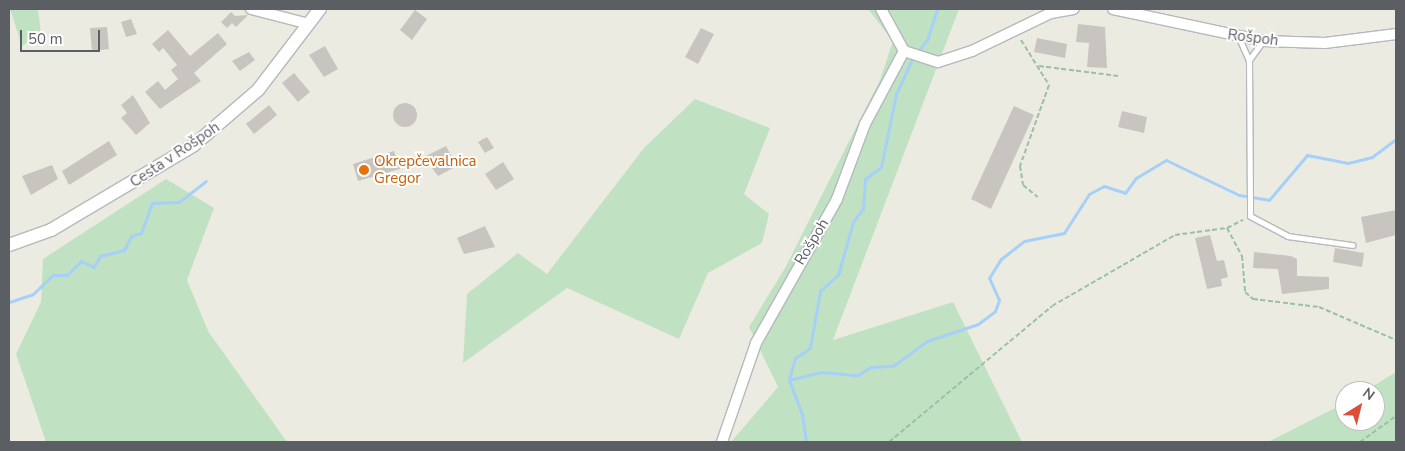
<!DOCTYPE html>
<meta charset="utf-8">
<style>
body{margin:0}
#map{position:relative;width:1405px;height:451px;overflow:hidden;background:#ecebe2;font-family:"Nunito Sans",sans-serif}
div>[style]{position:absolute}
.green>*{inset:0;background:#c0e2c2}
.stream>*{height:3px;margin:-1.5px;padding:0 1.5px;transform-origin:1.5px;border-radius:1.5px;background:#a7d0f8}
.building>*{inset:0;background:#c8c5c0}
.round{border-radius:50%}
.path>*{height:2px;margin-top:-1px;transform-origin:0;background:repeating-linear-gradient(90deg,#99c0a6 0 5px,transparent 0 7.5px)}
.roads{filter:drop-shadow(1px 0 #b5b8bc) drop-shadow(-1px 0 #b5b8bc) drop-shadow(0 1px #b5b8bc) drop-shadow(0 -1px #b5b8bc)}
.service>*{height:5px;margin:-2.5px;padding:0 2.5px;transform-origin:2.5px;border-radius:2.5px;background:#fff}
.minor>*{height:10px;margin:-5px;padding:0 5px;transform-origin:5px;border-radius:5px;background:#fff}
.tertiary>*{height:12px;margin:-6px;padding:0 6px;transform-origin:6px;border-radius:6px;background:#fff}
.dots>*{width:14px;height:14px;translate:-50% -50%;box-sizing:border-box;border:2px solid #fff;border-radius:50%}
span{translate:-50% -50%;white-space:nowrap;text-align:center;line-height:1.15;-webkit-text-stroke:4px #fff;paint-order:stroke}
.street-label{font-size:15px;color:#5b5e62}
.food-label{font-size:15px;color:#c56008}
.left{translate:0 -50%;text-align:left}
.frame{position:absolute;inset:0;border:10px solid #5b5e62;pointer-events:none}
.north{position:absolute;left:1335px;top:381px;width:50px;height:50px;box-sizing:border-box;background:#fff;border:1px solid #bdbfc0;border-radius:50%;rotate:36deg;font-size:14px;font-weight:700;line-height:20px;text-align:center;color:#5b5e62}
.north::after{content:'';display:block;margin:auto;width:18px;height:22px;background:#db4e39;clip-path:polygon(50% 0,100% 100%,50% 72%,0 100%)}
.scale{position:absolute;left:20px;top:30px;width:80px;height:22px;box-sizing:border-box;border:2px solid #5b5e62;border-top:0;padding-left:6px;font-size:15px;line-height:18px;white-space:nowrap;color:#5b5e62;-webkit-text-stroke:4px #fff;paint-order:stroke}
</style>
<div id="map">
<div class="green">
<i style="clip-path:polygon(10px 9px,38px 9px,41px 34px,22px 46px)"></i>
<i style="clip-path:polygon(868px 9px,959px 9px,833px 340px,953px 302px,1022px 442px,731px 442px,778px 387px,749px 327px,785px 268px,880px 80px,893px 41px)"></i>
<i style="clip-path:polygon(695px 99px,770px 128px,744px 194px,769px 214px,762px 243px,708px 273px,679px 339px,567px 288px,463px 363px,467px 294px,518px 253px,547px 274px,644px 148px)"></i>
<i style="clip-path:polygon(166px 179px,214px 208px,187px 280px,208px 331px,287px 442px,46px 442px,16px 354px,41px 302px,43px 259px)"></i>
<i style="clip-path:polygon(1396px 372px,1396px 442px,1268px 442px,1345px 403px,1345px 421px,1375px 421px,1375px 391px,1365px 391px)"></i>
</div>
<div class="stream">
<i style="left:917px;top:52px;width:16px;rotate:-50deg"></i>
<i style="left:927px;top:40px;width:33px;rotate:-72deg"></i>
<i style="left:9px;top:302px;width:25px;rotate:-18deg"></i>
<i style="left:33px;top:294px;width:28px;rotate:-44deg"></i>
<i style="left:53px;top:275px;width:14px"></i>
<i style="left:67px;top:275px;width:20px;rotate:-45deg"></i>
<i style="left:81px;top:261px;width:14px;rotate:25deg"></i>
<i style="left:94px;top:267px;width:13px;rotate:-61deg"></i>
<i style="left:100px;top:256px;width:25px;rotate:-14deg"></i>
<i style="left:124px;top:250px;width:16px;rotate:-63deg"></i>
<i style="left:131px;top:236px;width:10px;rotate:-17deg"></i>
<i style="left:141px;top:233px;width:32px;rotate:-70deg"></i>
<i style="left:152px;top:203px;width:27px;rotate:-2deg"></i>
<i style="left:179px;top:202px;width:34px;rotate:-38deg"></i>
<i style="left:789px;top:380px;width:34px;rotate:-14deg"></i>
<i style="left:822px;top:372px;width:36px;rotate:5deg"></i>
<i style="left:858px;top:375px;width:15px;rotate:-32deg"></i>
<i style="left:871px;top:367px;width:22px;rotate:-3deg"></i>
<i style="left:893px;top:366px;width:42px;rotate:-36.3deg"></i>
<i style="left:927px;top:341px;width:54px;rotate:-18.4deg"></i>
<i style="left:978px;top:324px;width:21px;rotate:-37deg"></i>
<i style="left:995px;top:311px;width:12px;rotate:-70deg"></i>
<i style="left:999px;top:300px;width:24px;rotate:-114deg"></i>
<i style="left:989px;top:278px;width:22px;rotate:-58deg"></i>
<i style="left:1001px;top:259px;width:29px;rotate:-38deg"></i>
<i style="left:1024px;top:241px;width:41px;rotate:-11.3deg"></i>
<i style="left:1064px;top:233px;width:46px;rotate:-57.3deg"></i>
<i style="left:1089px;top:194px;width:17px;rotate:-28deg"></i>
<i style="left:1104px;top:186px;width:22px;rotate:18deg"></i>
<i style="left:1125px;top:193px;width:19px;rotate:-54deg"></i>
<i style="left:1136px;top:178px;width:35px;rotate:-31deg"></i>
<i style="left:1166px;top:160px;width:81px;rotate:25.6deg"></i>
<i style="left:1239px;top:195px;width:30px;rotate:9deg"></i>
<i style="left:1269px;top:200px;width:59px;rotate:-49.8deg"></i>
<i style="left:1307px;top:155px;width:42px;rotate:11deg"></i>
<i style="left:1348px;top:163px;width:25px;rotate:-14deg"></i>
<i style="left:1372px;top:157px;width:30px;rotate:-37deg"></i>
<i style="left:806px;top:442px;width:28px;rotate:-98deg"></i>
<i style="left:802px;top:414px;width:36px;rotate:-111deg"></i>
<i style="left:789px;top:380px;width:23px;rotate:-75deg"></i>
<i style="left:795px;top:358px;width:18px;rotate:-34deg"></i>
<i style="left:810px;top:348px;width:58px;rotate:-80deg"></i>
<i style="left:820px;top:291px;width:24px;rotate:-42deg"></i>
<i style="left:838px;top:275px;width:55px;rotate:-74.2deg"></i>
<i style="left:853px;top:222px;width:17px;rotate:-54deg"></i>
<i style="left:863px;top:208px;width:29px;rotate:-86deg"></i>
<i style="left:865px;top:179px;width:20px;rotate:-37deg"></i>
<i style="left:881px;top:167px;width:75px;rotate:-78.4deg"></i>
<i style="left:896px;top:94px;width:41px;rotate:-65.3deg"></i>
</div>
<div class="building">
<i style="clip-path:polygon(415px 10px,427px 19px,412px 40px,400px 30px)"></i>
<i style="clip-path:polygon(231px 12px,235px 16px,248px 15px,236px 27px,232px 23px,227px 28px,221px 22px)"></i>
<i style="clip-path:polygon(131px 19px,137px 34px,126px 37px,121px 22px)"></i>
<i style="clip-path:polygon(1078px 24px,1105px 27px,1107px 68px,1087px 67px,1089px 43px,1076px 42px)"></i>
<i style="clip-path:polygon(107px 27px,109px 49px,92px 51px,90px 28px)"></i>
<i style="clip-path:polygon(701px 28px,714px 34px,698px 64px,685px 57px)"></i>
<i style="clip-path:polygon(168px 30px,190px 56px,218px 33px,227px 44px,194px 73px,201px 81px,160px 109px,145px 92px,158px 81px,165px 90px,178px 79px,171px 70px,177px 65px,163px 48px,159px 52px,152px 44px)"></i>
<i style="clip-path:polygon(1037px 38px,1067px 44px,1065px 58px,1034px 52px)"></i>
<i style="clip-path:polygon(325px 46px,338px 69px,324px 77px,309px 55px)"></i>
<i style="clip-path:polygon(249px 52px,255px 60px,240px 71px,232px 61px)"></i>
<i style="clip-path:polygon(294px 73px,310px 92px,298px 102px,282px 83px)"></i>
<i style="clip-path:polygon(133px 95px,150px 123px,136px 135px,121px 118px,127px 113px,121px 105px)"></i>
<i class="round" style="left:393px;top:103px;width:24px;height:24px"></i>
<i style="clip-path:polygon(269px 105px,277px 115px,254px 134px,246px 124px)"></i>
<i style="clip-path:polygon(1014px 106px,1034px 115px,991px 209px,971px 199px)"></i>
<i style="clip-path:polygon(1122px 111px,1147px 117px,1144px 133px,1118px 127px)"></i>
<i style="clip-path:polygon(487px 137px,494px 148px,485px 153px,478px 142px)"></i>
<i style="clip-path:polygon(109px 141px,117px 155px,69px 185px,62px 171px)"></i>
<i style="clip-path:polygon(446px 146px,457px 166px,438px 176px,424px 157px)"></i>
<i style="clip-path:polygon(394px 151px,400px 169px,358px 181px,353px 164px)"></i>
<i style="clip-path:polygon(503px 162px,514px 179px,496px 190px,485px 174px)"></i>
<i style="clip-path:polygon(52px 165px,58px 179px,31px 195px,22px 176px)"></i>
<i style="clip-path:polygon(1396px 210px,1396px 235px,1366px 243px,1361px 217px)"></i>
<i style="clip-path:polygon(485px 226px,495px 247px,464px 254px,457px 238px)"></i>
<i style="clip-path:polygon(1210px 235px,1217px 261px,1224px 260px,1228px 277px,1221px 279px,1222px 286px,1207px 289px,1195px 238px)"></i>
<i style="clip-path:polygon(1335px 248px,1364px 253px,1362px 267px,1333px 262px)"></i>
<i style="clip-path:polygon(1254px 252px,1291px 256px,1297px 259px,1297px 276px,1329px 277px,1329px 289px,1282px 294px,1278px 269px,1253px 268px)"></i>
</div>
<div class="path">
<i style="left:1021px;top:40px;width:53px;rotate:58.1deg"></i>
<i style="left:1049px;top:85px;width:86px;rotate:109.7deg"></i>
<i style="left:1020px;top:166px;width:19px;rotate:81deg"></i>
<i style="left:1023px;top:185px;width:19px;rotate:39deg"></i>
<i style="left:1039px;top:66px;width:80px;rotate:7.2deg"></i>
<i style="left:1227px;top:228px;width:32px;rotate:62deg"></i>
<i style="left:1242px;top:256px;width:36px;rotate:85deg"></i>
<i style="left:1245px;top:292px;width:11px;rotate:41deg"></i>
<i style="left:1253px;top:299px;width:66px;rotate:6.9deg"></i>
<i style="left:1319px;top:307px;width:84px;rotate:23.2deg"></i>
<i style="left:889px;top:442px;width:212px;rotate:-39.8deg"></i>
<i style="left:1052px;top:306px;width:142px;rotate:-30deg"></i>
<i style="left:1175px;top:235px;width:52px;rotate:-7.7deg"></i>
<i style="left:1227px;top:228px;width:18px;rotate:-27deg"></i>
<i style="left:1360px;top:442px;width:44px;rotate:-35.8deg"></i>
</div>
<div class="roads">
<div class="service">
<i style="left:1239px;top:38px;width:24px;rotate:66deg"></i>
<i style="left:1249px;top:60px;width:156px;rotate:89.6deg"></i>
<i style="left:1250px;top:216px;width:43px;rotate:27.8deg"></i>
<i style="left:1288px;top:236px;width:65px;rotate:8deg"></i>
<i style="left:1249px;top:60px;width:24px;rotate:-54deg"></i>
</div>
<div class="minor">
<i style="left:251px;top:9px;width:60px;rotate:14.5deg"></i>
<i style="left:881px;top:9px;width:48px;rotate:61.3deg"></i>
<i style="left:1113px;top:9px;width:153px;rotate:12deg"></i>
<i style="left:1263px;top:41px;width:62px;rotate:1.8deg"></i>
<i style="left:1325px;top:43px;width:72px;rotate:-7.2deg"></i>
<i style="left:904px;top:51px;width:36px;rotate:18deg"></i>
<i style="left:938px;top:62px;width:36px;rotate:-18deg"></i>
<i style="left:972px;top:51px;width:88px;rotate:-25.7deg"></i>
<i style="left:1051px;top:13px;width:23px;rotate:-10deg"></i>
<i style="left:722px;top:442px;width:105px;rotate:-71deg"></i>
<i style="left:756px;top:343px;width:165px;rotate:-60.6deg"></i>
<i style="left:837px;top:199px;width:80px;rotate:-69.5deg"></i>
<i style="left:865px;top:124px;width:83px;rotate:-61.9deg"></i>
</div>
<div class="tertiary">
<i style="left:9px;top:245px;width:45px;rotate:-19.7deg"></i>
<i style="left:51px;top:230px;width:166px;rotate:-30.7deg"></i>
<i style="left:194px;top:145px;width:84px;rotate:-40.7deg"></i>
<i style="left:258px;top:90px;width:102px;rotate:-52.6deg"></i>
</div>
</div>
<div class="dots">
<i style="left:364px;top:170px;background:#e8710a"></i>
</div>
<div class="street-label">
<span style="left:1253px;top:38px;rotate:7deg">Rošpoh</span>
<span style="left:175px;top:155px;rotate:-34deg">Cesta v Rošpoh</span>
<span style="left:812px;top:242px;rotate:-59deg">Rošpoh</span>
</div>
<div class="food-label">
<span class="left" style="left:374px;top:170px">Okrepčevalnica<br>Gregor</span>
</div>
<div class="frame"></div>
<div class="north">N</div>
<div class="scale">50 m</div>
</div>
